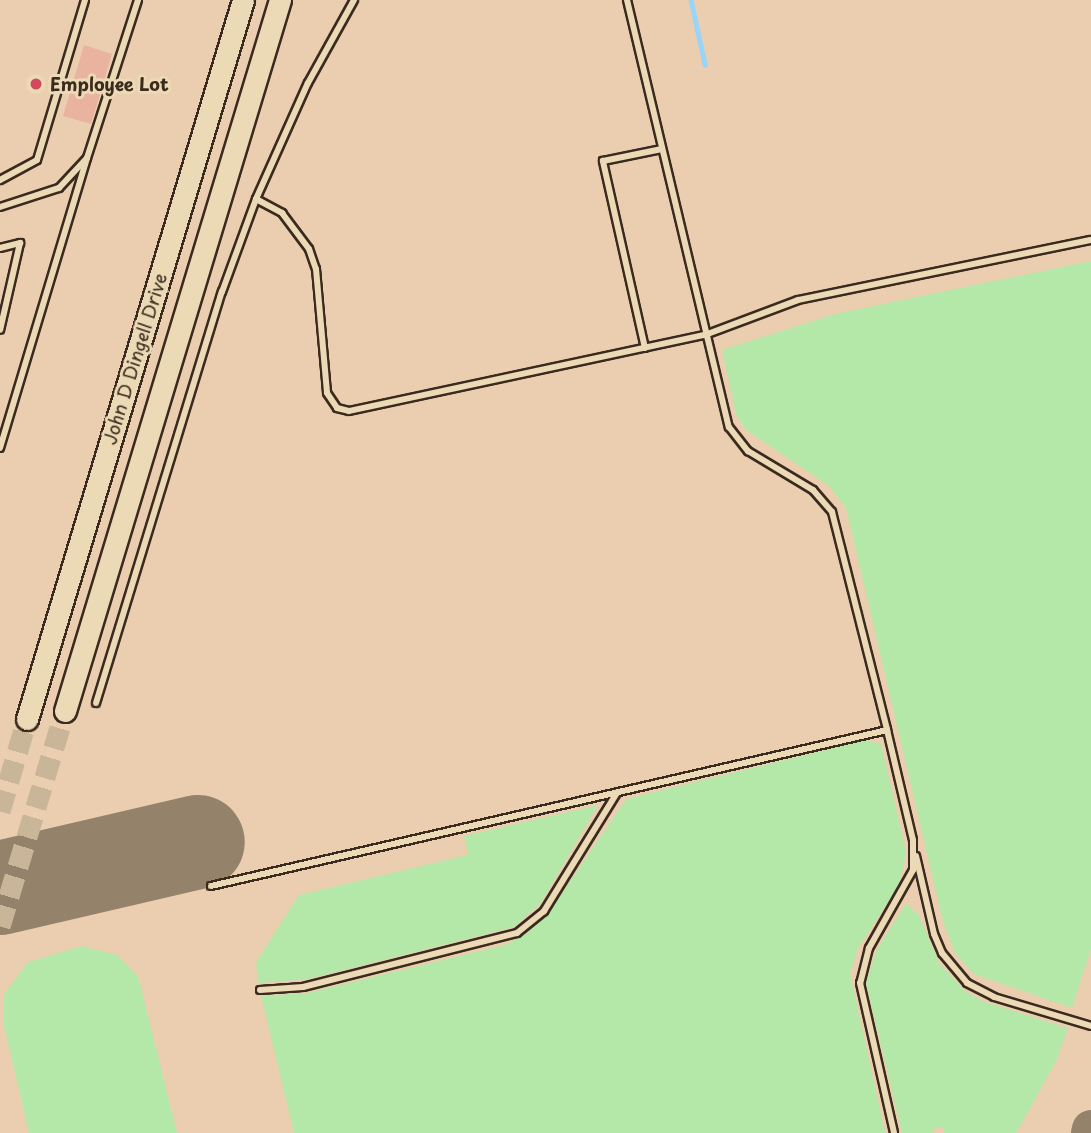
<!DOCTYPE html>
<style>
body{margin:0}
#map{position:relative;width:1091px;height:1133px;overflow:hidden;background:#ecd9b6;font-family:"Playpen Sans",sans-serif}
div>[style]{position:absolute}
.built>*{inset:0;background:#ebceaf}
.green>*{inset:0;background:#b4e8a9}
.stream>*{height:4.5px;margin:-2.25px;padding:0 2.25px;transform-origin:2.25px;border-radius:2.25px;background:#98d5f9}
.taxiway>*{height:38px;margin:-19px;padding:0 19px;transform-origin:19px;border-radius:19px;background:#94826a}
.runway>*{height:94px;margin:-47px;padding:0 47px;transform-origin:47px;border-radius:47px;background:#94826a}
.building>*{inset:0;background:#eab3a0}
.highway-tunnel>*{height:21px;margin-top:-10.5px;transform-origin:0;background:repeating-linear-gradient(90deg,#c9b698 0 21px,transparent 0 31px)}
.roads{filter:drop-shadow(2px 0 #3b2a1e) drop-shadow(-2px 0 #3b2a1e) drop-shadow(0 2px #3b2a1e) drop-shadow(0 -2px #3b2a1e)}
.lane>*{height:6px;margin:-3px;padding:0 3px;transform-origin:3px;border-radius:3px;background:#ecd9b6}
.highway>*{height:21px;margin:-10.5px;padding:0 10.5px;transform-origin:10.5px;border-radius:10.5px;background:#ecd9b6}
.dots>*{width:19px;height:19px;translate:-50% -50%;box-sizing:border-box;border:4px solid #ecd9b6;border-radius:50%}
span{translate:-50% -50%;white-space:nowrap;text-align:center;line-height:1.15;-webkit-text-stroke:6px #ecd9b6;paint-order:stroke}
.poi-label{font-size:18px;color:#3b2a1e;font-weight:700}
.left{translate:0 -50%;text-align:left}
.street-label{font-size:18px;color:#3b2a1e}
</style>
<div id="map">
<div class="built">
<i style="clip-path:polygon(0 0,1091px 0,1091px 1133px,0 1133px)"></i>
</div>
<div class="green">
<i style="clip-path:polygon(1091px 261px,1091px 948px,1072px 1008px,974px 974px,955px 953px,943px 922px,846px 508px,828px 485px,746px 430px,736px 414px,722px 350px,835px 314px)"></i>
<i style="clip-path:polygon(867px 740px,881px 744px,906px 852px,899px 885px,858px 948px,850px 974px,885px 1133px,294px 1133px,261px 996px,307px 993px,508px 944px,545px 918px,626px 799px)"></i>
<i style="clip-path:polygon(598px 805px,540px 904px,514px 927px,308px 979px,258px 983px,256px 962px,299px 895px,468px 855px,464px 836px)"></i>
<i style="clip-path:polygon(906px 903px,919px 915px,939px 963px,965px 991px,985px 1002px,1068px 1028px,1056px 1061px,1016px 1133px,944px 1133px,944px 1127px,934px 1128px,934px 1133px,902px 1133px,866px 983px,876px 951px)"></i>
<i style="clip-path:polygon(82px 946px,117px 955px,138px 976px,177px 1133px,29px 1133px,4px 1026px,4px 994px,28px 962px)"></i>
</div>
<div class="stream">
<i style="left:691px;top:0;width:66px;rotate:77.7deg"></i>
</div>
<div class="taxiway">
<i style="left:1090px;top:1133px;width:4px;rotate:-76deg"></i>
</div>
<div class="runway">
<i style="left:0;top:888px;width:203px;rotate:-13.1deg"></i>
</div>
<div class="building">
<i style="clip-path:polygon(84px 45px,112px 54px,91px 124px,63px 116px)"></i>
</div>
<div class="highway-tunnel">
<i style="left:0;top:811px;width:96px;rotate:-73.6deg"></i>
<i style="left:0;top:926px;width:225px;rotate:-73.2deg"></i>
</div>
<div class="roads">
<div class="lane">
<i style="left:627px;top:0;width:439px;rotate:76.6deg"></i>
<i style="left:729px;top:427px;width:31px;rotate:52deg"></i>
<i style="left:748px;top:451px;width:76px;rotate:31deg"></i>
<i style="left:813px;top:490px;width:29px;rotate:49deg"></i>
<i style="left:832px;top:512px;width:225px;rotate:75.8deg"></i>
<i style="left:887px;top:730px;width:113px;rotate:76.7deg"></i>
<i style="left:913px;top:840px;width:30px;rotate:90deg"></i>
<i style="left:913px;top:870px;width:90px;rotate:119.4deg"></i>
<i style="left:869px;top:948px;width:36px;rotate:104deg"></i>
<i style="left:860px;top:983px;width:154px;rotate:77.2deg"></i>
<i style="left:0;top:180px;width:42px;rotate:-28.4deg"></i>
<i style="left:37px;top:160px;width:167px;rotate:-73.3deg"></i>
<i style="left:256px;top:199px;width:30px;rotate:28deg"></i>
<i style="left:282px;top:213px;width:45px;rotate:53.1deg"></i>
<i style="left:309px;top:249px;width:21px;rotate:71deg"></i>
<i style="left:316px;top:269px;width:124px;rotate:84.9deg"></i>
<i style="left:327px;top:393px;width:18px;rotate:56deg"></i>
<i style="left:337px;top:408px;width:12px;rotate:14deg"></i>
<i style="left:349px;top:411px;width:364px;rotate:-12.1deg"></i>
<i style="left:705px;top:335px;width:99px;rotate:-20.6deg"></i>
<i style="left:798px;top:300px;width:299px;rotate:-11.6deg"></i>
<i style="left:0;top:207px;width:62px;rotate:-17.9deg"></i>
<i style="left:59px;top:188px;width:41px;rotate:-47deg"></i>
<i style="left:87px;top:158px;width:166px;rotate:-72.1deg"></i>
<i style="left:0;top:248px;width:21px;rotate:-14deg"></i>
<i style="left:20px;top:243px;width:89px;rotate:102.9deg"></i>
<i style="left:645px;top:348px;width:192px;rotate:-102.7deg"></i>
<i style="left:603px;top:161px;width:60px;rotate:-11.5deg"></i>
<i style="left:0;top:448px;width:303px;rotate:-73.3deg"></i>
<i style="left:96px;top:703px;width:430px;rotate:-73deg"></i>
<i style="left:222px;top:292px;width:99px;rotate:-69.9deg"></i>
<i style="left:256px;top:199px;width:127px;rotate:-65.9deg"></i>
<i style="left:308px;top:83px;width:95px;rotate:-61deg"></i>
<i style="left:916px;top:856px;width:80px;rotate:77deg"></i>
<i style="left:934px;top:934px;width:21px;rotate:67deg"></i>
<i style="left:942px;top:953px;width:39px;rotate:50deg"></i>
<i style="left:967px;top:983px;width:30px;rotate:27deg"></i>
<i style="left:994px;top:997px;width:101px;rotate:16.6deg"></i>
<i style="left:211px;top:886px;width:694px;rotate:-12.99deg"></i>
<i style="left:260px;top:990px;width:43px;rotate:-4deg"></i>
<i style="left:303px;top:987px;width:221px;rotate:-14.2deg"></i>
<i style="left:517px;top:933px;width:35px;rotate:-39deg"></i>
<i style="left:544px;top:911px;width:139px;rotate:-58.3deg"></i>
</div>
<div class="highway">
<i style="left:65px;top:711px;width:743px;rotate:-73.18deg"></i>
<i style="left:27px;top:719px;width:751px;rotate:-73.28deg"></i>
</div>
</div>
<div class="dots">
<i style="left:36px;top:84px;background:#d1495b"></i>
</div>
<div class="poi-label">
<span class="left" style="left:50px;top:84px">Employee Lot</span>
</div>
<div class="street-label">
<span style="left:135px;top:359px;rotate:-73deg">John D Dingell Drive</span>
</div>
</div>
